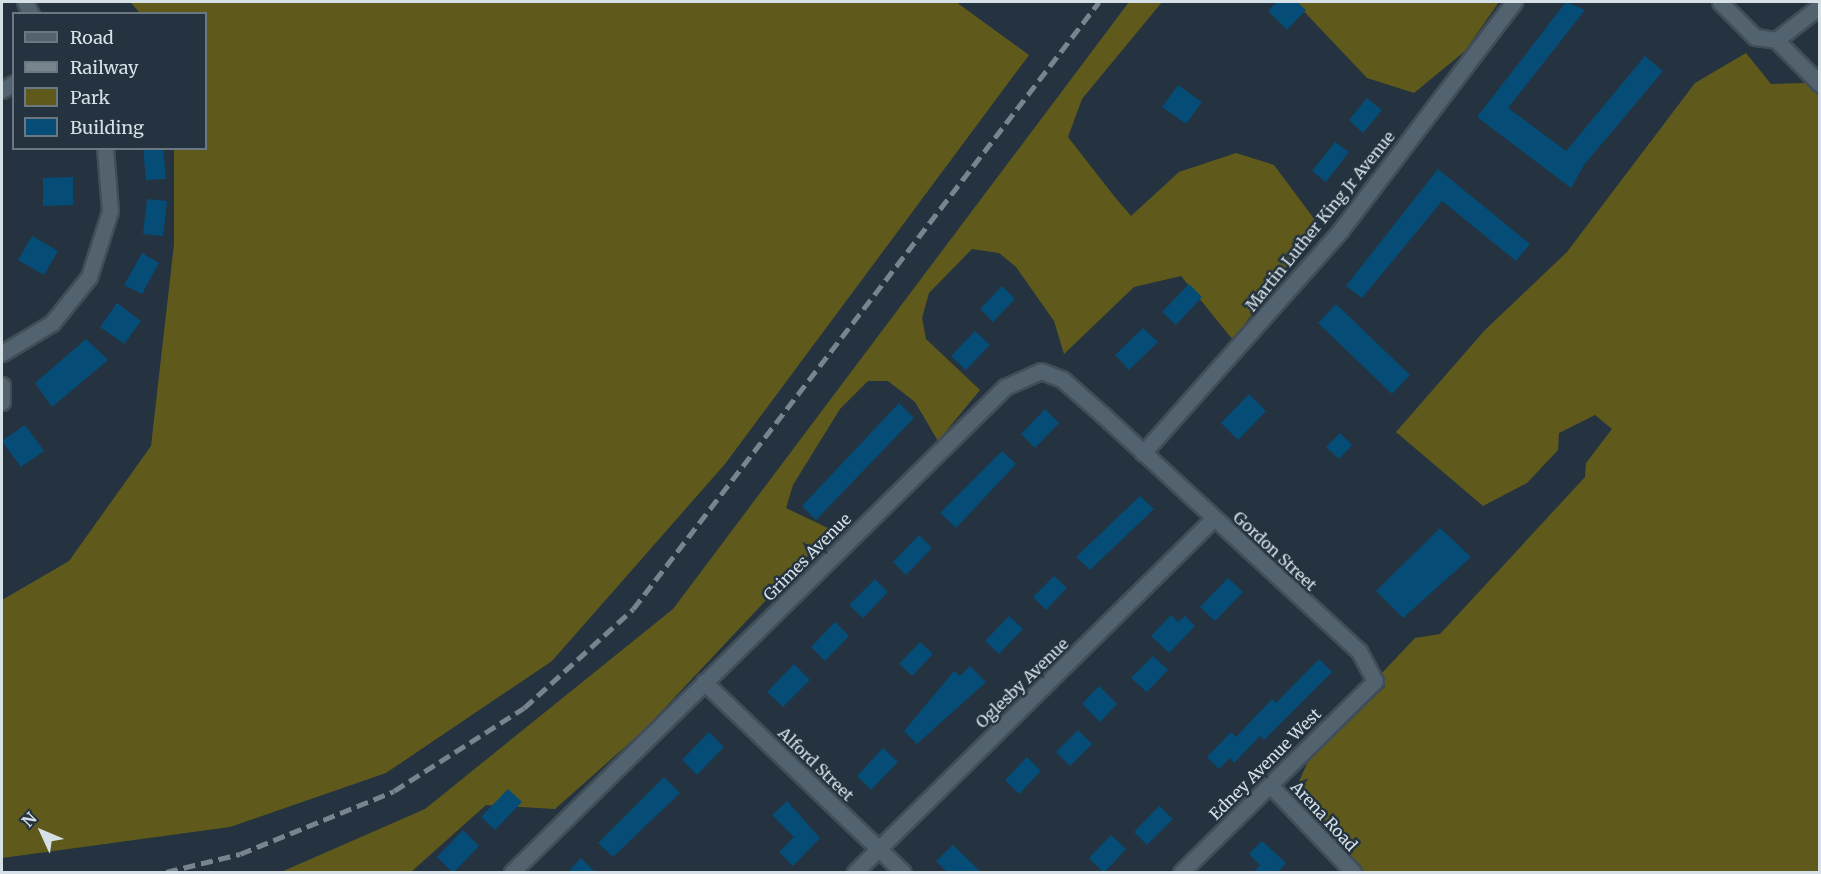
<!DOCTYPE html>
<style>
body{margin:0}
#map{position:relative;width:1821px;height:874px;overflow:hidden;background:#24333f;font-family:Merriweather,serif}
div>[style]{position:absolute}
.green>*{inset:0;background:#5f5a1c}
.building>*{inset:0;background:#054d77}
.roads{filter:drop-shadow(2px 0 #414e57) drop-shadow(-2px 0 #414e57) drop-shadow(0 2px #414e57) drop-shadow(0 -2px #414e57)}
.minor>*{height:15px;margin:-7.5px;padding:0 7.5px;transform-origin:7.5px;border-radius:7.5px;background:#52626f}
.rail>*{height:4.5px;margin-top:-2.25px;transform-origin:0;background:repeating-linear-gradient(90deg,#78848e 0 12px,transparent 0 18px)}
span{translate:-50% -50%;white-space:nowrap;text-align:center;line-height:1.15;-webkit-text-stroke:5px #24333f;paint-order:stroke}
.street-label{font-size:16px;color:#d6e0e7}
.frame{position:absolute;inset:0;border:3px solid #d6e0e7;pointer-events:none}
.legend{position:absolute;left:12px;top:12px;width:195px;height:138px;box-sizing:border-box;background:#24333f;border:2px solid #6b7882;margin:0;padding:8px 10px;list-style:none;font-size:18px;color:#d6e0e7}
.legend li{display:flex;align-items:center;gap:12px;height:30px}
.legend b{width:30px;border:2px solid #6b7882}
.north{position:absolute;left:12px;top:802px;width:60px;height:60px;-webkit-text-stroke:4px #24333f;paint-order:stroke;rotate:314deg;font-size:16px;font-weight:700;line-height:24px;text-align:center;color:#d6e0e7}
.north::after{content:'';display:block;margin:auto;width:21px;height:27px;background:#d6e0e7;clip-path:polygon(50% 0,100% 100%,50% 72%,0 100%)}
</style>
<div id="map">
<div class="green">
<i style="clip-path:polygon(130px 2px,956px 2px,1029px 55px,725px 464px,552px 661px,386px 773px,230px 827px,2px 858px,2px 600px,69px 561px,151px 446px,174px 244px,174px 149px,206px 148px,206px 14px,140px 13px)"></i>
<i style="clip-path:polygon(1129px 2px,1162px 2px,1082px 99px,1068px 137px,1114px 196px,1131px 216px,1179px 172px,1236px 153px,1274px 165px,1318px 224px,1233px 340px,1181px 276px,1134px 287px,1064px 354px,1054px 321px,1016px 267px,999px 253px,972px 249px,929px 293px,922px 318px,926px 339px,980px 390px,938px 441px,915px 402px,888px 381px,868px 381px,840px 409px,793px 485px,786px 508px,832px 530px,643px 731px,555px 809px,486px 805px,411px 872px,281px 872px,425px 809px,673px 609px)"></i>
<i style="clip-path:polygon(1295px 2px,1499px 2px,1465px 51px,1414px 93px,1367px 78px)"></i>
<i style="clip-path:polygon(1746px 53px,1771px 84px,1805px 83px,1820px 97px,1819px 872px,1357px 872px,1361px 868px,1292px 797px,1310px 757px,1385px 687px,1381px 674px,1415px 638px,1440px 634px,1585px 477px,1586px 463px,1612px 429px,1595px 415px,1559px 433px,1558px 450px,1527px 483px,1483px 506px,1396px 432px,1485px 330px,1567px 252px,1695px 83px)"></i>
</div>
<div class="building">
<i style="clip-path:polygon(1277px 2px,1297px 2px,1306px 10px,1287px 30px,1268px 11px)"></i>
<i style="clip-path:polygon(1566px 2px,1585px 10px,1508px 108px,1566px 151px,1645px 56px,1663px 71px,1584px 165px,1571px 188px,1477px 117px)"></i>
<i style="clip-path:polygon(1178px 85px,1202px 102px,1186px 124px,1162px 107px)"></i>
<i style="clip-path:polygon(1367px 98px,1382px 110px,1363px 133px,1349px 120px)"></i>
<i style="clip-path:polygon(1335px 142px,1349px 152px,1326px 182px,1312px 171px)"></i>
<i style="clip-path:polygon(143px 148px,163px 148px,166px 179px,146px 180px)"></i>
<i style="clip-path:polygon(1438px 169px,1530px 244px,1516px 261px,1442px 201px,1362px 298px,1346px 286px)"></i>
<i style="clip-path:polygon(73px 177px,73px 205px,43px 206px,43px 178px)"></i>
<i style="clip-path:polygon(147px 199px,167px 201px,163px 236px,143px 234px)"></i>
<i style="clip-path:polygon(32px 236px,58px 251px,44px 275px,18px 260px)"></i>
<i style="clip-path:polygon(142px 253px,159px 263px,142px 294px,124px 285px)"></i>
<i style="clip-path:polygon(1189px 284px,1202px 297px,1176px 325px,1162px 312px)"></i>
<i style="clip-path:polygon(1002px 286px,1015px 299px,993px 322px,980px 309px)"></i>
<i style="clip-path:polygon(117px 303px,141px 321px,124px 344px,100px 327px)"></i>
<i style="clip-path:polygon(1336px 304px,1410px 375px,1392px 394px,1318px 323px)"></i>
<i style="clip-path:polygon(1143px 328px,1158px 342px,1129px 370px,1115px 355px)"></i>
<i style="clip-path:polygon(975px 331px,990px 345px,966px 370px,951px 356px)"></i>
<i style="clip-path:polygon(86px 339px,108px 360px,52px 407px,35px 383px)"></i>
<i style="clip-path:polygon(1249px 394px,1266px 411px,1238px 440px,1221px 423px)"></i>
<i style="clip-path:polygon(899px 403px,914px 418px,816px 520px,802px 506px)"></i>
<i style="clip-path:polygon(1045px 409px,1059px 423px,1035px 448px,1021px 434px)"></i>
<i style="clip-path:polygon(25px 425px,44px 451px,21px 467px,2px 441px)"></i>
<i style="clip-path:polygon(1340px 433px,1352px 445px,1339px 459px,1326px 447px)"></i>
<i style="clip-path:polygon(1002px 451px,1016px 464px,956px 528px,940px 513px)"></i>
<i style="clip-path:polygon(1140px 496px,1154px 509px,1090px 570px,1076px 557px)"></i>
<i style="clip-path:polygon(1440px 528px,1471px 557px,1403px 618px,1376px 591px)"></i>
<i style="clip-path:polygon(919px 535px,932px 548px,906px 575px,893px 562px)"></i>
<i style="clip-path:polygon(1054px 576px,1067px 588px,1046px 610px,1033px 597px)"></i>
<i style="clip-path:polygon(1228px 578px,1243px 592px,1215px 621px,1200px 607px)"></i>
<i style="clip-path:polygon(875px 579px,888px 592px,863px 618px,849px 605px)"></i>
<i style="clip-path:polygon(1171px 615px,1178px 622px,1185px 616px,1195px 626px,1169px 653px,1151px 636px)"></i>
<i style="clip-path:polygon(1009px 616px,1023px 629px,999px 654px,985px 641px)"></i>
<i style="clip-path:polygon(835px 622px,849px 636px,825px 661px,811px 647px)"></i>
<i style="clip-path:polygon(920px 642px,933px 654px,912px 676px,899px 664px)"></i>
<i style="clip-path:polygon(1153px 656px,1168px 670px,1147px 692px,1131px 678px)"></i>
<i style="clip-path:polygon(1319px 659px,1332px 672px,1264px 740px,1260px 736px,1234px 763px,1230px 758px,1219px 769px,1207px 757px,1231px 732px,1236px 737px,1272px 699px,1276px 703px)"></i>
<i style="clip-path:polygon(794px 664px,810px 680px,783px 707px,767px 692px)"></i>
<i style="clip-path:polygon(970px 666px,986px 682px,917px 744px,904px 731px,954px 671px,960px 676px)"></i>
<i style="clip-path:polygon(1099px 686px,1117px 704px,1100px 722px,1082px 704px)"></i>
<i style="clip-path:polygon(1078px 730px,1092px 744px,1070px 766px,1056px 752px)"></i>
<i style="clip-path:polygon(709px 732px,724px 747px,697px 775px,682px 760px)"></i>
<i style="clip-path:polygon(883px 748px,898px 762px,871px 790px,857px 776px)"></i>
<i style="clip-path:polygon(1027px 757px,1041px 771px,1019px 794px,1005px 780px)"></i>
<i style="clip-path:polygon(664px 777px,680px 793px,613px 857px,598px 843px)"></i>
<i style="clip-path:polygon(508px 789px,522px 802px,495px 830px,481px 817px)"></i>
<i style="clip-path:polygon(787px 801px,820px 838px,793px 866px,779px 852px,794px 837px,772px 815px)"></i>
<i style="clip-path:polygon(1159px 806px,1173px 819px,1147px 845px,1134px 832px)"></i>
<i style="clip-path:polygon(463px 830px,479px 846px,453px 873px,437px 857px)"></i>
<i style="clip-path:polygon(1111px 835px,1126px 849px,1104px 873px,1089px 858px)"></i>
<i style="clip-path:polygon(1262px 841px,1286px 863px,1277px 873px,1253px 873px,1260px 865px,1249px 854px)"></i>
<i style="clip-path:polygon(953px 845px,982px 873px,948px 873px,936px 861px)"></i>
<i style="clip-path:polygon(581px 858px,596px 873px,567px 873px)"></i>
</div>
<div class="roads">
<div class="minor">
<i style="left:25px;top:2px;width:13px;rotate:63deg"></i>
<i style="left:1720px;top:2px;width:49px;rotate:45deg"></i>
<i style="left:1755px;top:37px;width:21px;rotate:8deg"></i>
<i style="left:1776px;top:40px;width:62px;rotate:45deg"></i>
<i style="left:1776px;top:40px;width:56px;rotate:-37.7deg"></i>
<i style="left:2px;top:90px;width:14px;rotate:-30deg"></i>
<i style="left:2px;top:353px;width:58px;rotate:-31deg"></i>
<i style="left:52px;top:323px;width:59px;rotate:-51.2deg"></i>
<i style="left:89px;top:277px;width:69px;rotate:-72.3deg"></i>
<i style="left:110px;top:211px;width:63px;rotate:-94.5deg"></i>
<i style="left:2px;top:385px;width:17px;rotate:90deg"></i>
<i style="left:1143px;top:453px;width:297px;rotate:-48.4deg"></i>
<i style="left:1340px;top:231px;width:288px;rotate:-52.8deg"></i>
<i style="left:704px;top:682px;width:275px;rotate:43.7deg"></i>
<i style="left:1270px;top:785px;width:120px;rotate:46.3deg"></i>
<i style="left:512px;top:872px;width:692px;rotate:-44.53deg"></i>
<i style="left:1005px;top:387px;width:39px;rotate:-24deg"></i>
<i style="left:1041px;top:371px;width:22px;rotate:21deg"></i>
<i style="left:1062px;top:379px;width:55px;rotate:41.3deg"></i>
<i style="left:1103px;top:415px;width:348px;rotate:42.7deg"></i>
<i style="left:1359px;top:651px;width:34px;rotate:62deg"></i>
<i style="left:1375px;top:681px;width:272px;rotate:135.4deg"></i>
<i style="left:855px;top:872px;width:503px;rotate:-44.6deg"></i>
</div>
</div>
<div class="rail">
<i style="left:166px;top:872px;width:76px;rotate:-13.7deg"></i>
<i style="left:240px;top:854px;width:166px;rotate:-22.2deg"></i>
<i style="left:394px;top:791px;width:154px;rotate:-32.6deg"></i>
<i style="left:524px;top:708px;width:147px;rotate:-42.2deg"></i>
<i style="left:633px;top:609px;width:765px;rotate:-52.49deg"></i>
</div>
<div class="street-label">
<span style="left:1320px;top:221px;rotate:-51deg">Martin Luther King Jr Avenue</span>
<span style="left:1275px;top:551px;rotate:43deg">Gordon Street</span>
<span style="left:807px;top:557px;rotate:-45deg">Grimes Avenue</span>
<span style="left:1022px;top:683px;rotate:-44deg">Oglesby Avenue</span>
<span style="left:816px;top:764px;rotate:44deg">Alford Street</span>
<span style="left:1265px;top:764px;rotate:-45deg">Edney Avenue West</span>
<span style="left:1324px;top:816px;rotate:47deg">Arena Road</span>
</div>
<div class="frame"></div>
<ul class="legend">
<li><b style="height:8px;background:#52626f"></b>Road</li>
<li><b style="height:8px;background:#78848e"></b>Railway</li>
<li><b style="height:16px;background:#5f5a1c"></b>Park</li>
<li><b style="height:16px;background:#054d77"></b>Building</li>
</ul>
<div class="north">N</div>
</div>
